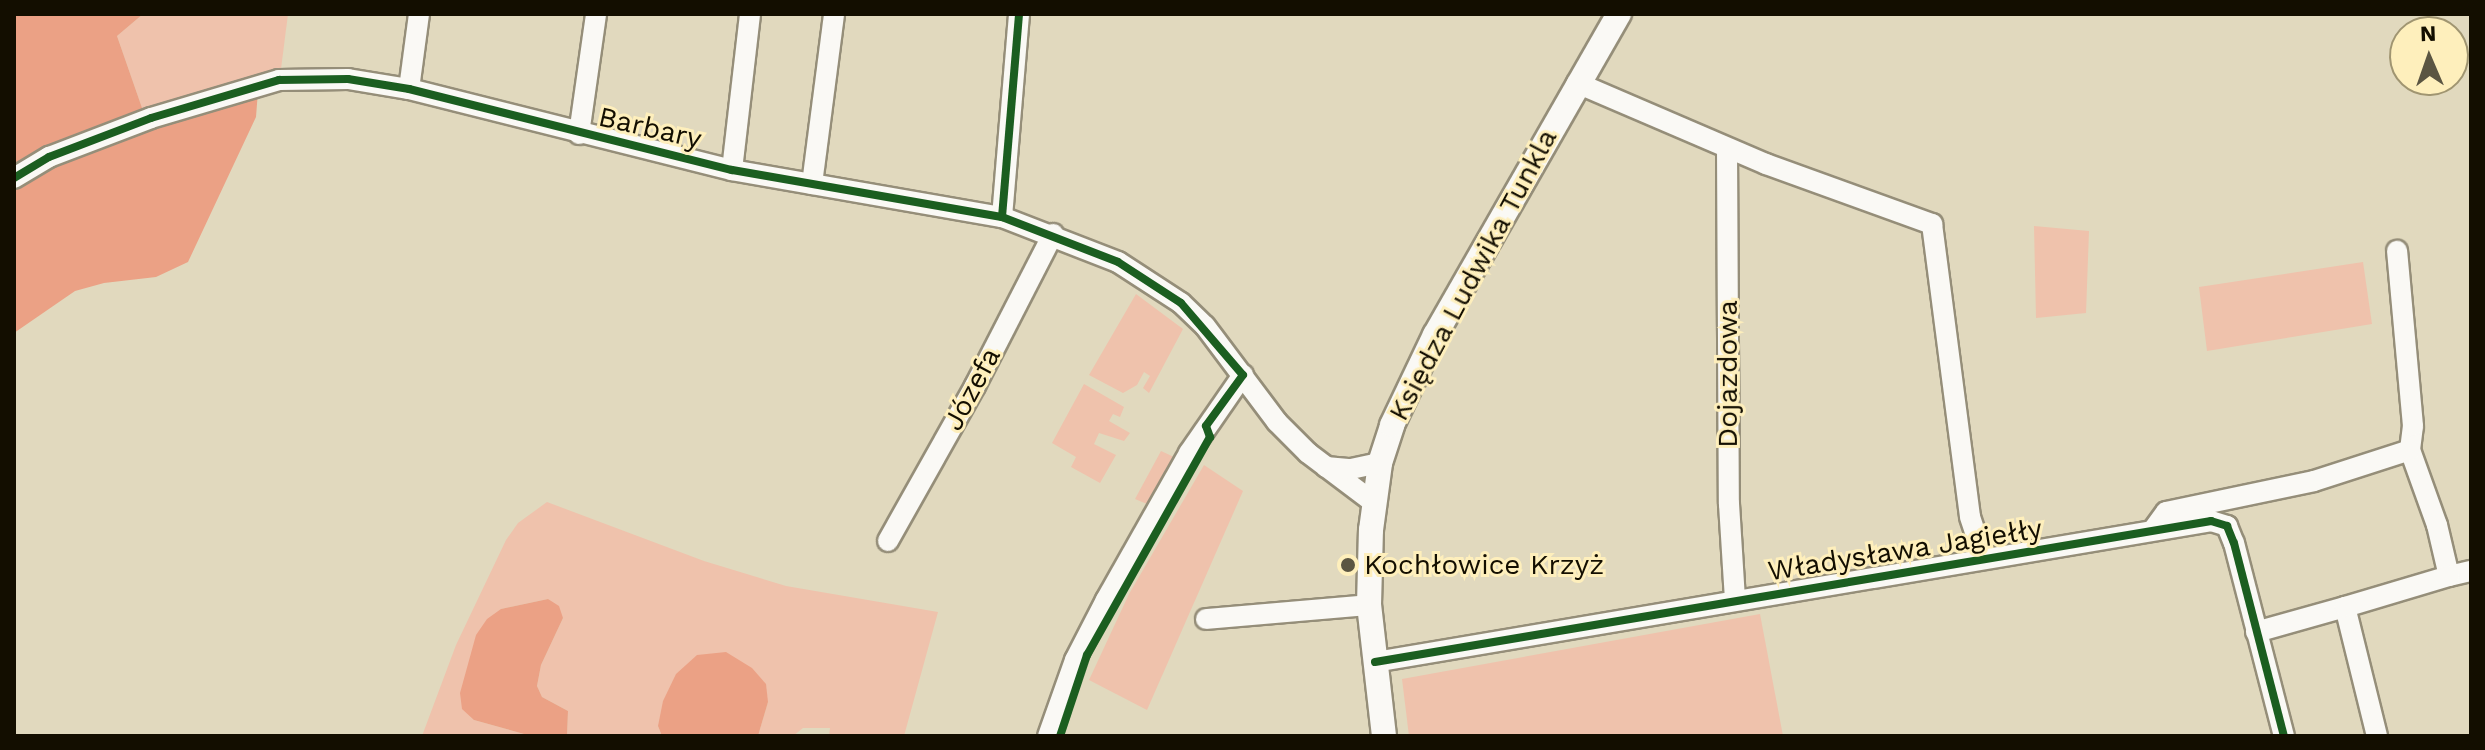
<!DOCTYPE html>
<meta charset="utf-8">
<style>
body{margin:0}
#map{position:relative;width:2485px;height:750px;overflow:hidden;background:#e1d9be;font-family:"Work Sans",sans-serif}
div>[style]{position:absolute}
.green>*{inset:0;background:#efc2ac}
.forest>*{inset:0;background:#eba185}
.roads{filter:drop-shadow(2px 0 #958e79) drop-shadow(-2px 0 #958e79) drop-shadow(0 2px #958e79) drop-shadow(0 -2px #958e79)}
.minor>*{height:20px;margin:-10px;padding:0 10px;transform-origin:10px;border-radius:10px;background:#faf9f5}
.tertiary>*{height:24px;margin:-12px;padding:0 12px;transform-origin:12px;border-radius:12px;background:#faf9f5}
.cycleway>*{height:8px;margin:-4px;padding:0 4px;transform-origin:4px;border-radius:4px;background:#1b5e20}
.dots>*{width:22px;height:22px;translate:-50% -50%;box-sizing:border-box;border:4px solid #feefbc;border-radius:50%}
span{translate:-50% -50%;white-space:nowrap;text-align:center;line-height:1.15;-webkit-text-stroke:6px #feefbc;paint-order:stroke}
.street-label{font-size:28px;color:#130e00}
.poi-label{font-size:28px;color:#130e00}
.left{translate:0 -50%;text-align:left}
.frame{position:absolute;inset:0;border:16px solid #130e00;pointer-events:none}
.north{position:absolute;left:2389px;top:16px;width:80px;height:80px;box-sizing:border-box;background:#feefbc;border:2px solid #a09571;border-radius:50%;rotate:358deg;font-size:22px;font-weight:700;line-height:32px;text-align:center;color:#130e00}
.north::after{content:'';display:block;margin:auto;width:28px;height:36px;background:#5b5542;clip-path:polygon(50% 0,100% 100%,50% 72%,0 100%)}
</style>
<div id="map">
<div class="green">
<i style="clip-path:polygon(143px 14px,288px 14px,281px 69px,149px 128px,117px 36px)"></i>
<i style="clip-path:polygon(2034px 226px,2089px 231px,2086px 313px,2036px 318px)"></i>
<i style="clip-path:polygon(2363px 262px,2372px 324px,2207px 351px,2199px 287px)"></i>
<i style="clip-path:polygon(1136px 294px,1183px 329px,1149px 393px,1143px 388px,1150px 376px,1144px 372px,1137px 385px,1123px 393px,1089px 375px)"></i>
<i style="clip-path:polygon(1084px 384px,1124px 407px,1120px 417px,1113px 414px,1109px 421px,1130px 433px,1124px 441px,1099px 433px,1094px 444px,1116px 455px,1100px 483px,1071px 467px,1076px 457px,1052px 443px)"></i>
<i style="clip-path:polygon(1161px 451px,1174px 457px,1147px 504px,1135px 499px)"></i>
<i style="clip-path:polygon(1204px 465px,1243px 491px,1147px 710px,1089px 680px,1129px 594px)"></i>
<i style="clip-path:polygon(547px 502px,704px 561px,786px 586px,938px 612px,904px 736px,829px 736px,830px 728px,803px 728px,793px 736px,758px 736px,768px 702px,658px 726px,662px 736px,567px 736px,568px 711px,542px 697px,537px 686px,541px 665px,563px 618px,548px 599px,501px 609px,474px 720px,531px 736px,422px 736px,456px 645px,506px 540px,518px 523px)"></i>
<i style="clip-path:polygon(1760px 614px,1783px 736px,1409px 736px,1402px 679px)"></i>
</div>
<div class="forest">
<i style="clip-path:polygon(14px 14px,143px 14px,117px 36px,149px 128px,258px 91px,256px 117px,188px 262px,156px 277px,104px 283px,75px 291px,14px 333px)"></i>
<i style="clip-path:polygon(548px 599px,559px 606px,563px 618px,541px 665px,537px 686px,542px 697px,568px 711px,567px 736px,531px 736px,474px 720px,462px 709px,460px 693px,476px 635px,487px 619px,501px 609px)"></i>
<i style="clip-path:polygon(726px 652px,752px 668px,766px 684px,768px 702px,758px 736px,662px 736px,658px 726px,663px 701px,676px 674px,697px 655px)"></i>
</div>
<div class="roads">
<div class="minor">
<i style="left:1577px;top:83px;width:206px;rotate:23.2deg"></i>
<i style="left:1766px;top:164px;width:177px;rotate:19.9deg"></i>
<i style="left:1932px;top:224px;width:295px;rotate:82.6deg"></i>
<i style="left:1970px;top:517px;width:44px;rotate:71.6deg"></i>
<i style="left:409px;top:89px;width:76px;rotate:-82.4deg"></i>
<i style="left:579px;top:134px;width:121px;rotate:-81.9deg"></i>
<i style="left:1727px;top:148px;width:356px;rotate:89.7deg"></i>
<i style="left:1729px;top:504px;width:96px;rotate:86.4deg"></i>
<i style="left:732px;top:170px;width:157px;rotate:-83.4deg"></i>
<i style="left:14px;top:178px;width:41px;rotate:-31deg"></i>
<i style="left:49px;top:157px;width:109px;rotate:-20.9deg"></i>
<i style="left:151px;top:118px;width:134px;rotate:-16.5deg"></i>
<i style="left:279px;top:80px;width:69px;rotate:-0.8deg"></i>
<i style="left:348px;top:79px;width:62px;rotate:9.3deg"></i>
<i style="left:409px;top:89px;width:333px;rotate:14.1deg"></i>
<i style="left:732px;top:170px;width:274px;rotate:9.9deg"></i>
<i style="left:1002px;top:217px;width:124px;rotate:21.2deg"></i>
<i style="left:1118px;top:262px;width:75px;rotate:33.1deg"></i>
<i style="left:1181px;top:303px;width:33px;rotate:44deg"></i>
<i style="left:1205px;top:326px;width:120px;rotate:53.1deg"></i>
<i style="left:1277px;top:422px;width:44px;rotate:45deg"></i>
<i style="left:1308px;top:453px;width:81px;rotate:37deg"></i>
<i style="left:812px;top:184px;width:171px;rotate:-82.6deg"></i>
<i style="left:1002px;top:217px;width:204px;rotate:-85.2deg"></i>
<i style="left:2410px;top:450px;width:80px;rotate:70.2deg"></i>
<i style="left:2437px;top:525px;width:52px;rotate:76.8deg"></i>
<i style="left:2449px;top:576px;width:23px;rotate:-13deg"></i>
<i style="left:1326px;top:467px;width:25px;rotate:5deg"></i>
<i style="left:1351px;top:469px;width:30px;rotate:-12deg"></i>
<i style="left:2153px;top:530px;width:22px;rotate:-54deg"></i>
<i style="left:2166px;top:512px;width:151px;rotate:-11.8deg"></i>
<i style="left:2314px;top:481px;width:101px;rotate:-17.9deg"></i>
<i style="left:2410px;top:450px;width:24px;rotate:-83deg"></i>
<i style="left:2413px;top:426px;width:176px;rotate:-95.2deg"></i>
<i style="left:888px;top:541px;width:178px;rotate:-60.7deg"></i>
<i style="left:975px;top:386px;width:171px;rotate:-62.8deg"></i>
<i style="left:1206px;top:619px;width:164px;rotate:-4.9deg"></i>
<i style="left:2256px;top:632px;width:92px;rotate:-15.7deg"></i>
<i style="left:1375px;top:662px;width:848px;rotate:-9.57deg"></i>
<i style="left:2211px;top:521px;width:17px;rotate:17deg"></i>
<i style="left:2227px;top:526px;width:18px;rotate:68deg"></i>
<i style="left:2234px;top:543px;width:199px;rotate:75.5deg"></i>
<i style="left:1048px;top:736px;width:81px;rotate:-70.4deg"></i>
<i style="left:1075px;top:660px;width:68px;rotate:-62.7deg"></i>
<i style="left:1106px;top:600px;width:169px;rotate:-60.5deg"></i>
<i style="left:1189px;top:453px;width:95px;rotate:-55.3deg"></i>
<i style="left:2377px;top:736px;width:133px;rotate:-103.9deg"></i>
<i style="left:2345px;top:607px;width:109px;rotate:-16.6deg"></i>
</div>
<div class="tertiary">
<i style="left:1384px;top:736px;width:132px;rotate:-96.5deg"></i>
<i style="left:1369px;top:605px;width:75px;rotate:-88.5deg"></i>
<i style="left:1371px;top:530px;width:68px;rotate:-82.3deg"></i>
<i style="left:1380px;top:463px;width:40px;rotate:-72deg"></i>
<i style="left:1392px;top:425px;width:100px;rotate:-64.5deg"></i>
<i style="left:1435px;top:335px;width:370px;rotate:-60.2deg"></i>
</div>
</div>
<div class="cycleway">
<i style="left:14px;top:178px;width:41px;rotate:-31deg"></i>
<i style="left:49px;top:157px;width:109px;rotate:-20.9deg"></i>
<i style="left:151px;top:118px;width:134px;rotate:-16.5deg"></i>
<i style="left:279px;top:80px;width:69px;rotate:-0.8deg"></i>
<i style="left:348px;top:79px;width:62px;rotate:9.3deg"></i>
<i style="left:409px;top:89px;width:333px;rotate:14.1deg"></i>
<i style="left:732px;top:170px;width:274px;rotate:9.9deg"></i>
<i style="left:1002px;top:217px;width:124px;rotate:21.2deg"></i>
<i style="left:1118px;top:262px;width:75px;rotate:33.1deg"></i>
<i style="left:1181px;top:303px;width:95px;rotate:49.3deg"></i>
<i style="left:1243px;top:375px;width:63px;rotate:126deg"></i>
<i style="left:1206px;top:426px;width:12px;rotate:70deg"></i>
<i style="left:1210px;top:437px;width:250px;rotate:119.4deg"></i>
<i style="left:1087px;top:655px;width:85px;rotate:108.4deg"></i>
<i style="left:1002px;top:217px;width:204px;rotate:-85.2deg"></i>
<i style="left:1375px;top:662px;width:848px;rotate:-9.57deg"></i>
<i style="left:2211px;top:521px;width:17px;rotate:17deg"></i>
<i style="left:2227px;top:526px;width:18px;rotate:68deg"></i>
<i style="left:2234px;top:543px;width:199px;rotate:75.5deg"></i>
</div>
<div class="dots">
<i style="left:1348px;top:565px;background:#5b5542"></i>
</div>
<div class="street-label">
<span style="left:650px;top:128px;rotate:13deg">Barbary</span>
<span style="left:1473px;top:275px;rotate:-62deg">Księdza Ludwika Tunkla</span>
<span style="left:1728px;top:374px;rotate:-90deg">Dojazdowa</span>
<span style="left:972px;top:389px;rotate:-62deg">Józefa</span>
<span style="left:1905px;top:550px;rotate:-9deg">Władysława Jagiełły</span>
</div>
<div class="poi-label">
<span class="left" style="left:1364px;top:565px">Kochłowice Krzyż</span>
</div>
<div class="frame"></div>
<div class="north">N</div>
</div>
